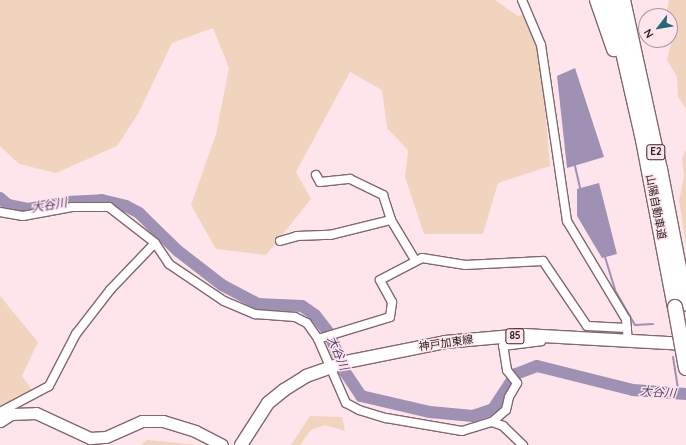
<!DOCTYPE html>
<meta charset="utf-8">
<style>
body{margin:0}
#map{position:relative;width:686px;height:445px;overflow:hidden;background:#fee5eb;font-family:Quicksand,"Noto Sans JP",sans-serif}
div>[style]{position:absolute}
.green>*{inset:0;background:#f0d4be}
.water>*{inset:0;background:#9f91b4}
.stream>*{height:2px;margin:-1px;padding:0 1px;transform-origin:1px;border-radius:1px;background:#9f91b4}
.river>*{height:12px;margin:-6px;padding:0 6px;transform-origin:6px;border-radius:6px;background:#9f91b4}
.roads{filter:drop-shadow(1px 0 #82676e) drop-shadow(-1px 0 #82676e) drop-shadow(0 1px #82676e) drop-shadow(0 -1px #82676e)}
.street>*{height:8px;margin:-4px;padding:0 4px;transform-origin:4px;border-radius:4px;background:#fff}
.secondary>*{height:11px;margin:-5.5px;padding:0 5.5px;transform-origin:5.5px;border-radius:5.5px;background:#fff}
.primary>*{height:12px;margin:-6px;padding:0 6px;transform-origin:6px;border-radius:6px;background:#fff}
.highway>*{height:14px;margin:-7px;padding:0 7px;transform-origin:7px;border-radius:7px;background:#fff}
.bridges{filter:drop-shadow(1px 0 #82676e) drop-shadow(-1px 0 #82676e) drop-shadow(0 1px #82676e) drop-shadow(0 -1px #82676e)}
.highway-bridge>*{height:14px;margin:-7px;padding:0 7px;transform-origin:7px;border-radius:7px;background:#fff}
span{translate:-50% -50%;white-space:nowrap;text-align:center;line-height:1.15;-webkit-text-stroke:3px #fee5eb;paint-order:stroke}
.shield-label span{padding:1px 3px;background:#fee5eb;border:1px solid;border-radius:3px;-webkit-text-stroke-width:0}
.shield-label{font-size:10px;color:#2e2326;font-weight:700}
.street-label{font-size:11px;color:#2e2326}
.water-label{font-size:12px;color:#544071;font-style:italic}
.north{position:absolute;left:638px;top:8px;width:40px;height:40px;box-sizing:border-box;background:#fee5eb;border:1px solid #ab979c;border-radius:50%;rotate:239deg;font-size:11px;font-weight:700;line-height:16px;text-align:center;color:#2e2326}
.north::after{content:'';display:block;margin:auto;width:14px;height:18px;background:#236978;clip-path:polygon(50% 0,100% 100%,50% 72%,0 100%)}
</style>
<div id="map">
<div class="green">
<i style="clip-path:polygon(0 0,495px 0,518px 16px,526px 14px,540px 46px,550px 166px,498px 183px,483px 234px,424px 234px,405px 177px,408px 150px,387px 128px,382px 90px,350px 72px,296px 172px,311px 199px,266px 255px,216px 249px,191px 205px,216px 134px,229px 68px,213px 28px,172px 43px,138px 114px,117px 146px,56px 173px,19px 164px,0 146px)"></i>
<i style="clip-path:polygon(669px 0,686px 0,686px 109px,678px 97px,677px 77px,667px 60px,672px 40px,670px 16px,666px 16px)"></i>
<i style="clip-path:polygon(686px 149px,686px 245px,679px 201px,684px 176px,682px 158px)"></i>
<i style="clip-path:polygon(0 296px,38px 342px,22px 376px,33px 391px,0 407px)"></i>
<i style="clip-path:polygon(310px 416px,342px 417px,345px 431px,325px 425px,311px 430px,300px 445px,291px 445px)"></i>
<i style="clip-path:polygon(147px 440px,199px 445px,141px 445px)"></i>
</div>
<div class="water">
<i style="clip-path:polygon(575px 68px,604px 157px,567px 168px,557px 76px)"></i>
<i style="clip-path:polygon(599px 183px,617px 254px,602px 258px,577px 216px,577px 189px)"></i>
</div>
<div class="stream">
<i style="left:575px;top:166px;width:23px;rotate:77deg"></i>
<i style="left:605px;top:257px;width:37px;rotate:73deg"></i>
<i style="left:616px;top:292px;width:38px;rotate:60deg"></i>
<i style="left:635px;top:325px;width:18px;rotate:-3deg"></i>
<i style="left:673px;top:357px;width:37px;rotate:81deg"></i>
</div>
<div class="river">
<i style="left:0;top:198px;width:11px;rotate:41deg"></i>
<i style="left:8px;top:205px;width:20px;rotate:11deg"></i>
<i style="left:28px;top:209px;width:40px;rotate:-10deg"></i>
<i style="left:67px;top:202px;width:35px;rotate:-3deg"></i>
<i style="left:102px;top:200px;width:25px;rotate:14deg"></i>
<i style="left:126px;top:206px;width:15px;rotate:28deg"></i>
<i style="left:139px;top:213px;width:54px;rotate:44.3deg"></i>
<i style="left:178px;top:251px;width:56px;rotate:37.7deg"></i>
<i style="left:222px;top:285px;width:41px;rotate:27.8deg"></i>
<i style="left:258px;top:304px;width:44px;rotate:2.6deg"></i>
<i style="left:302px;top:306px;width:16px;rotate:35deg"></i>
<i style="left:315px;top:315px;width:23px;rotate:52deg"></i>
<i style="left:329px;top:333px;width:42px;rotate:67.7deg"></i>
<i style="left:345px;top:372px;width:29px;rotate:56deg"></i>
<i style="left:361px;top:396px;width:71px;rotate:13.1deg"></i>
<i style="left:430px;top:412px;width:43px;rotate:5.3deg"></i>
<i style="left:473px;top:416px;width:21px;rotate:-19deg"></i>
<i style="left:493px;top:409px;width:42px;rotate:-56.7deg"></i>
<i style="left:516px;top:374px;width:22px;rotate:-21deg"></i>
<i style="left:537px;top:366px;width:99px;rotate:14deg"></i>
<i style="left:633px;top:390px;width:53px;rotate:4.3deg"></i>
</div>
<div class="roads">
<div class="street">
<i style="left:522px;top:0;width:49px;rotate:67.1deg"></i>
<i style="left:541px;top:45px;width:178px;rotate:81.6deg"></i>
<i style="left:567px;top:221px;width:114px;rotate:59deg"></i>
<i style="left:626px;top:319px;width:21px;rotate:85deg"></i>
<i style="left:316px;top:175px;width:8px;rotate:60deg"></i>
<i style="left:320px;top:182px;width:30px;rotate:-6deg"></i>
<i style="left:350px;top:179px;width:37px;rotate:26deg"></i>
<i style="left:383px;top:195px;width:26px;rotate:72deg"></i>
<i style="left:391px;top:220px;width:47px;rotate:59deg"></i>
<i style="left:0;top:212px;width:23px;rotate:10deg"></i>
<i style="left:23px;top:216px;width:50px;rotate:-10.4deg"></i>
<i style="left:72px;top:207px;width:37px"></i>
<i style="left:109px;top:207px;width:58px;rotate:38deg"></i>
<i style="left:155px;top:243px;width:25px;rotate:56deg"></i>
<i style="left:169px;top:264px;width:66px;rotate:33.9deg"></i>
<i style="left:224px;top:301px;width:34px;rotate:23deg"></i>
<i style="left:255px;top:314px;width:40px;rotate:4.3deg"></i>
<i style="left:295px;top:317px;width:13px;rotate:27deg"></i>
<i style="left:307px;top:323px;width:19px;rotate:55deg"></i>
<i style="left:318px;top:339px;width:70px;rotate:66.4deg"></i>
<i style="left:346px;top:403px;width:15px;rotate:28deg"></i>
<i style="left:359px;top:410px;width:28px;rotate:17deg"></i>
<i style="left:386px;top:418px;width:77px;rotate:9.7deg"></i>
<i style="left:462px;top:431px;width:31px;rotate:-17deg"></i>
<i style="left:492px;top:422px;width:12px;rotate:20deg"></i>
<i style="left:503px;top:426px;width:28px;rotate:44deg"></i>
<i style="left:280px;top:241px;width:18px;rotate:-16deg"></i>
<i style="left:297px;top:236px;width:33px;rotate:-2deg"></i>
<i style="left:330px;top:235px;width:63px;rotate:-13.8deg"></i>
<i style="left:318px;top:339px;width:75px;rotate:-17deg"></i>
<i style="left:390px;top:317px;width:15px;rotate:-82deg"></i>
<i style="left:392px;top:302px;width:25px;rotate:-119deg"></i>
<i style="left:380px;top:280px;width:47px;rotate:-27.6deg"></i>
<i style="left:422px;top:258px;width:44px;rotate:9.2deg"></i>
<i style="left:465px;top:265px;width:78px;rotate:-2.9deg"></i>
<i style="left:543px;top:261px;width:78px;rotate:55.9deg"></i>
<i style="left:587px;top:326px;width:40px;rotate:2.9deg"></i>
<i style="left:0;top:412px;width:55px;rotate:-28deg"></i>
<i style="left:49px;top:386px;width:59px;rotate:-62.6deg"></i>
<i style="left:76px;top:334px;width:56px;rotate:-52.3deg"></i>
<i style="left:110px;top:290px;width:65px;rotate:-46.2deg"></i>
<i style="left:492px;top:422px;width:18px;rotate:-41deg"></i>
<i style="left:506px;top:410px;width:13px;rotate:-77deg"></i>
<i style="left:509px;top:397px;width:16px;rotate:-60deg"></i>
<i style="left:517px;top:383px;width:16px;rotate:-128deg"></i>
<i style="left:507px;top:370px;width:24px;rotate:-99deg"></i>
<i style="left:503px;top:346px;width:38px;rotate:-7deg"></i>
<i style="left:541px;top:341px;width:6px;rotate:-90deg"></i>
</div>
<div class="secondary">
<i style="left:0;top:421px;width:13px;rotate:-32deg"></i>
<i style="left:11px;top:414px;width:25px;rotate:-2deg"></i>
<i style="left:36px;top:413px;width:60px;rotate:24.8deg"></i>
<i style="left:90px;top:438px;width:16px;rotate:-4deg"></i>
<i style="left:106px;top:437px;width:39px;rotate:-24deg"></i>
<i style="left:142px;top:421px;width:21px"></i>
<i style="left:163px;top:421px;width:34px;rotate:17deg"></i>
<i style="left:195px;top:431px;width:30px;rotate:27deg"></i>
</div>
<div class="primary">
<i style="left:241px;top:445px;width:50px;rotate:-57.3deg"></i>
<i style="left:268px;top:403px;width:21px;rotate:-39deg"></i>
<i style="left:284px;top:390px;width:26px;rotate:-32deg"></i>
<i style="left:306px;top:376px;width:42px;rotate:-19.3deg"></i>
<i style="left:346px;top:362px;width:101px;rotate:-11.4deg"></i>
<i style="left:445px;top:342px;width:79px;rotate:-5.1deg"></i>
<i style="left:524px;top:335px;width:162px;rotate:3.2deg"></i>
</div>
<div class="highway">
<i style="left:597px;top:0;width:52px;rotate:70.9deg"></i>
<i style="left:611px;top:0;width:144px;rotate:77.1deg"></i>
<i style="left:643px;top:140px;width:170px;rotate:79.2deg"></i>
<i style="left:623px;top:0;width:173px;rotate:77.7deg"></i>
<i style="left:660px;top:169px;width:137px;rotate:79.1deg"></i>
</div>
</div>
<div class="bridges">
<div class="highway-bridge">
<i style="left:675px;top:307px;width:62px;rotate:79.8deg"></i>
</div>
</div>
<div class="shield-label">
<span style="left:656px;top:152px">E2</span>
<span style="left:515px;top:336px">85</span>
</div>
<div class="street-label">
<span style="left:656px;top:207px;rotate:79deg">山陽自動車道</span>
<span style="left:446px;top:343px;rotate:-8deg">神戸加東線</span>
</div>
<div class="water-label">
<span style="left:49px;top:205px;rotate:-9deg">大谷川</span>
<span style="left:338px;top:353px;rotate:67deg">大谷川</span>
<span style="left:658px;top:392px;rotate:4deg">大谷川</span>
</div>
<div class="north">N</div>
</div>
